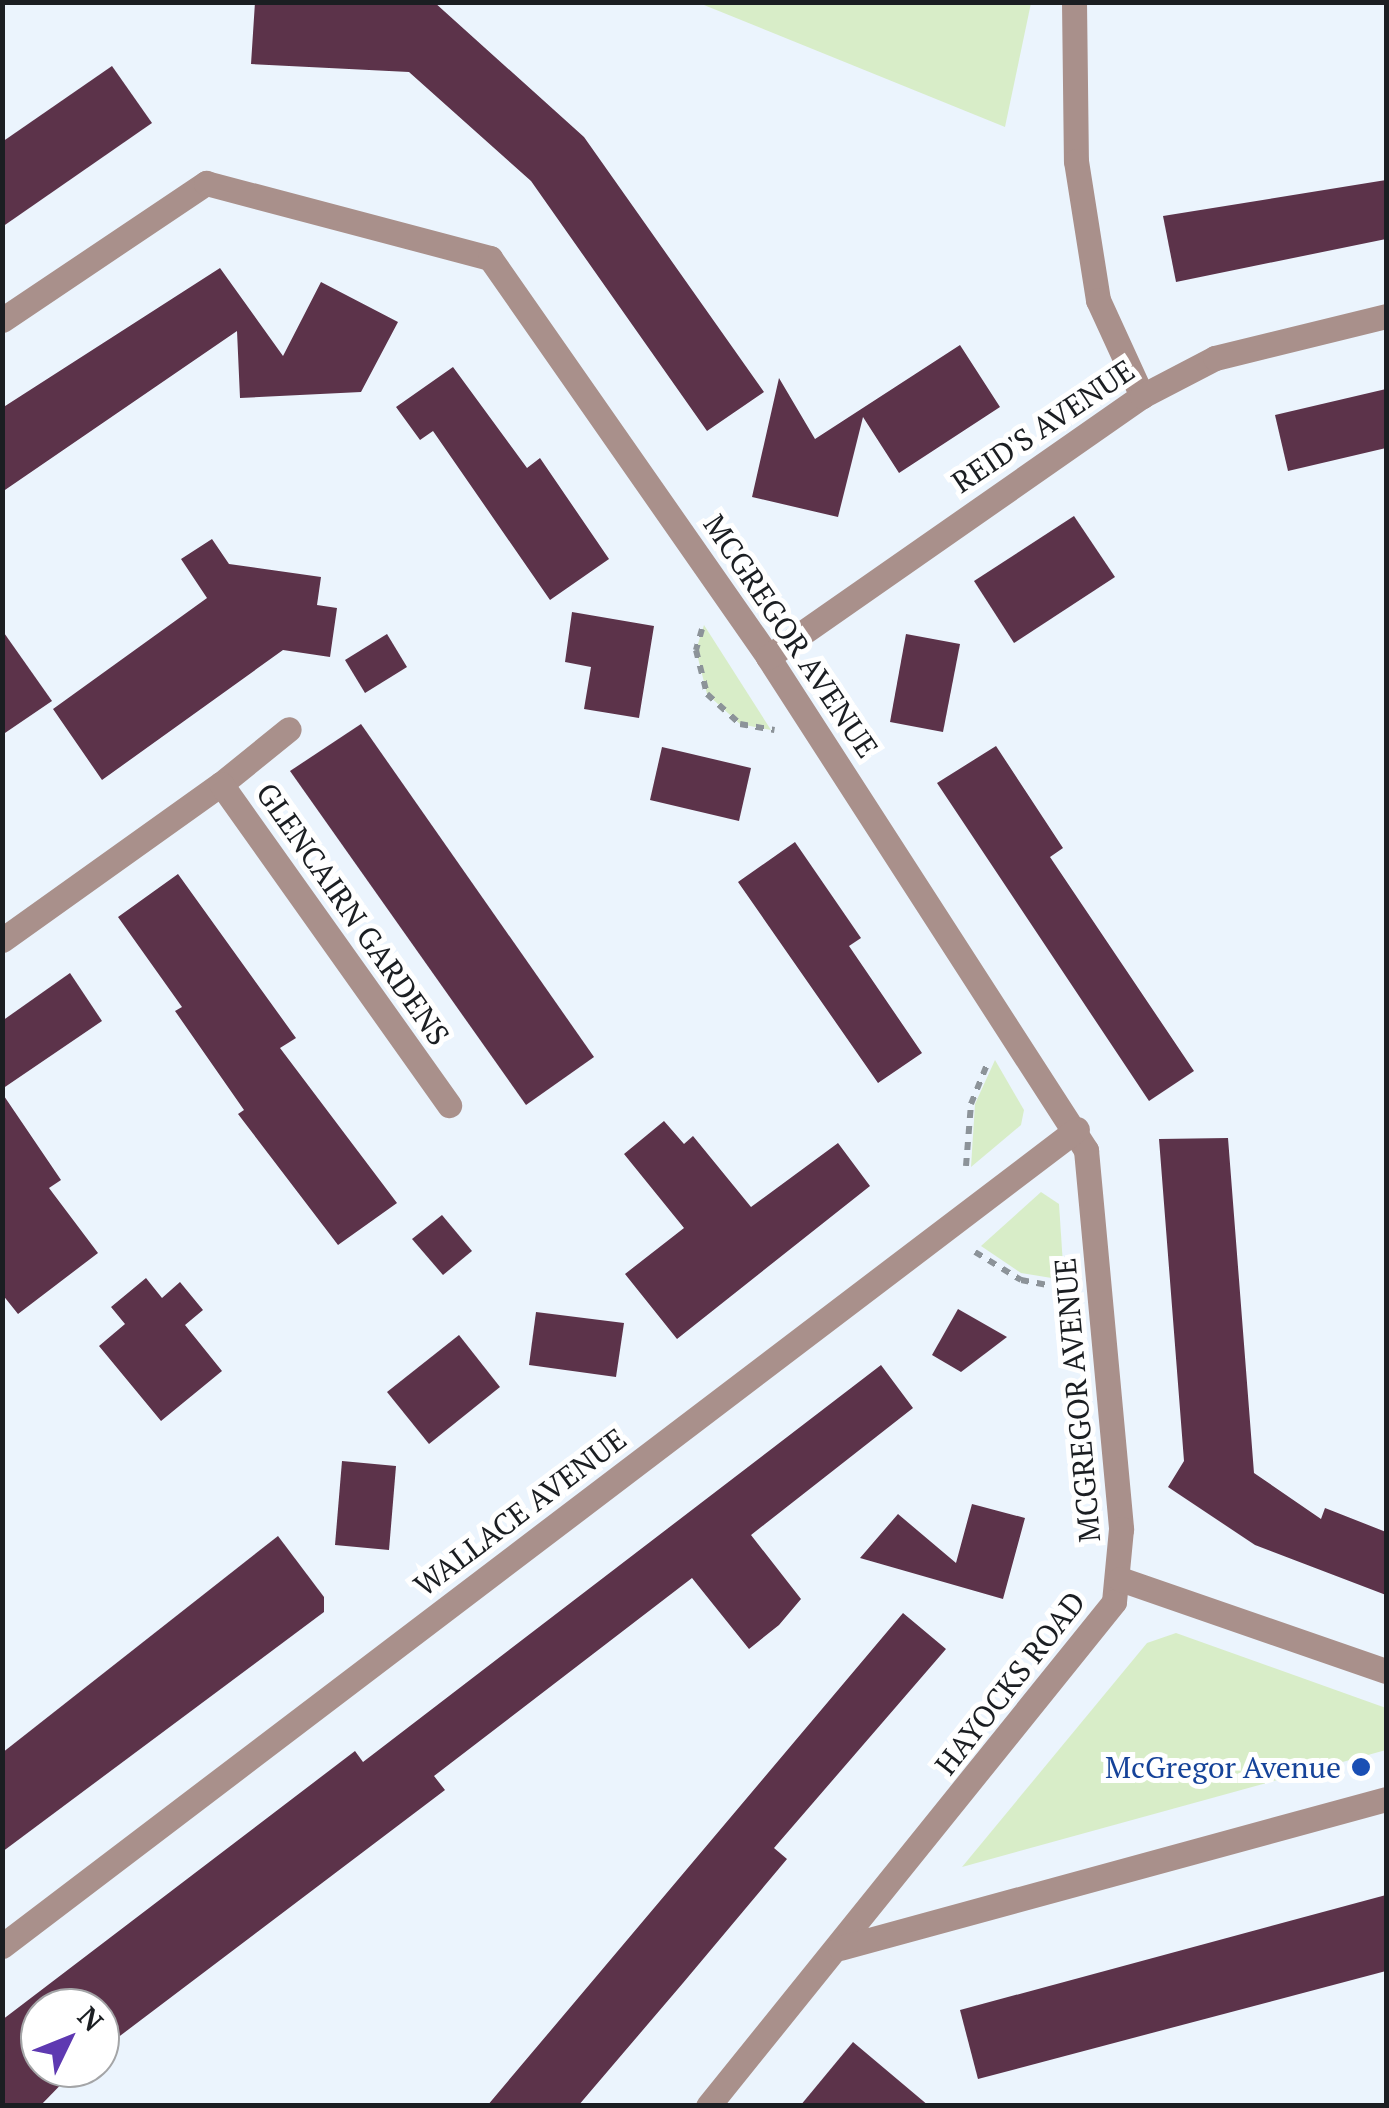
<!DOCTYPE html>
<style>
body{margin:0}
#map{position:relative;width:1389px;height:2108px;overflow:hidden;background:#ebf4fd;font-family:"PT Serif",serif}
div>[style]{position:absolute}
.green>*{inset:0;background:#d8edc8}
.building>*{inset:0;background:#5c334a}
.path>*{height:6px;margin-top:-3px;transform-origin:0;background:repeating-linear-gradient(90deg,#8c9399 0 8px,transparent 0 16px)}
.minor>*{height:25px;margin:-12.5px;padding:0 12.5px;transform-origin:12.5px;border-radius:12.5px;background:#a9908b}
.dots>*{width:28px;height:28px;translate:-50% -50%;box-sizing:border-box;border:5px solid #fff;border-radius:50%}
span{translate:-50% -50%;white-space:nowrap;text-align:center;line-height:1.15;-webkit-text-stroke:10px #fff;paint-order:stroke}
.street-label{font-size:30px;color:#1b1e22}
.transit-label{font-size:30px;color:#164399}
.right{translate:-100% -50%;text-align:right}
.frame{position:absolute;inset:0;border:5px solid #1b1e22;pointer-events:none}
.north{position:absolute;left:20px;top:1988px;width:100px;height:100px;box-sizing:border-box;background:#fff;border:2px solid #a4a5a7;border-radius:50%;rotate:47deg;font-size:28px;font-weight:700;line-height:40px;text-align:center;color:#1b1e22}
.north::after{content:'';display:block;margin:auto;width:35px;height:45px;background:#5e39b1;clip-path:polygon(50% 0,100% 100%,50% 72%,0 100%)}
</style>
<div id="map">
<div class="green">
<i style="clip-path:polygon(699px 3px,1031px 2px,1031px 3px,1005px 127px)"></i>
<i style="clip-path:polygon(704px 625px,771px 730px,740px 724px,707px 694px,696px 650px)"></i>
<i style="clip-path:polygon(995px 1060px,1024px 1110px,1021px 1125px,971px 1167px,975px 1104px)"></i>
<i style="clip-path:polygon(1041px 1192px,1059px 1204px,1064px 1280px,1021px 1273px,981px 1246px)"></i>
<i style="clip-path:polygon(1176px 1633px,1386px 1708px,1386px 1750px,962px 1867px,1147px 1643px)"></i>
</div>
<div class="building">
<i style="clip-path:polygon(255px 2px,434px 2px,584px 137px,764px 392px,707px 431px,531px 181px,409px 72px,251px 64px)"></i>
<i style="clip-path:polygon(112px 66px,152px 123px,2px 227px,2px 142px)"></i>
<i style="clip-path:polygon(1386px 180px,1386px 239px,1176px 282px,1163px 216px)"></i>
<i style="clip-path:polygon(220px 268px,283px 356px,321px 282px,398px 322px,361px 392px,240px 398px,237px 331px,2px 492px,2px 408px)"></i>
<i style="clip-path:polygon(960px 345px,1000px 407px,899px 473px,863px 417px,838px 517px,752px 497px,779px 378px,815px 439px)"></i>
<i style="clip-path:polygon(453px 367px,527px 468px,540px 458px,609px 559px,550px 600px,433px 431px,420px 440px,396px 407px)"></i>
<i style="clip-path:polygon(1386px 389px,1386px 448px,1288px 471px,1275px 415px)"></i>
<i style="clip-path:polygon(1074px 516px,1115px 577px,1014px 643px,974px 581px)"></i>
<i style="clip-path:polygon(212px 539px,229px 564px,321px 577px,317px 605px,337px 608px,330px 657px,283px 650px,102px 780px,53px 709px,207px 598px,181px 559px)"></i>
<i style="clip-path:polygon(572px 612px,654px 626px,639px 718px,584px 709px,591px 667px,565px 662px)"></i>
<i style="clip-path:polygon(2px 630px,52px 701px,2px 735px)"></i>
<i style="clip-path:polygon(387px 634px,407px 667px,365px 693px,345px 660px)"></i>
<i style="clip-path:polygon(906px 634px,960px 644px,943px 732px,890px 722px)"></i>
<i style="clip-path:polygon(361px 724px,594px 1057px,526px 1105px,290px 771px)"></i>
<i style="clip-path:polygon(996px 746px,1063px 848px,1050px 857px,1194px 1071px,1149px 1101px,937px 783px)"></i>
<i style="clip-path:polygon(662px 747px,751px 768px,739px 821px,650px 800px)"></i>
<i style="clip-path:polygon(795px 842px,861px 938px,849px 946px,922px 1053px,878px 1083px,738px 882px)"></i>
<i style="clip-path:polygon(178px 874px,296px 1038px,280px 1048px,397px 1203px,338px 1245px,238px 1114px,244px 1110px,175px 1011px,182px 1007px,118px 917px)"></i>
<i style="clip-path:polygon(70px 973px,102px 1021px,2px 1089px,2px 1021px)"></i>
<i style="clip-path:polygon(2px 1093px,61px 1180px,49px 1188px,98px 1253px,18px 1314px,2px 1294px)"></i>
<i style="clip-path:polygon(664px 1121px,684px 1144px,693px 1136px,751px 1207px,838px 1143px,870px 1186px,677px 1339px,625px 1274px,684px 1228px,624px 1154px)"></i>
<i style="clip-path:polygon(1228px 1138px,1254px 1473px,1321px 1519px,1325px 1508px,1386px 1532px,1386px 1595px,1255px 1545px,1168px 1487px,1184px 1461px,1159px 1139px)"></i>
<i style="clip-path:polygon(442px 1215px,472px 1251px,443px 1275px,412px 1239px)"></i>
<i style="clip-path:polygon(146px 1278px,162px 1298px,180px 1282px,203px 1310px,185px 1325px,222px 1371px,161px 1421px,99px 1346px,125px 1324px,111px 1307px)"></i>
<i style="clip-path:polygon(958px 1309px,1007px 1337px,961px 1372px,932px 1355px)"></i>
<i style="clip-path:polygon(536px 1312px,624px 1323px,616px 1377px,529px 1365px)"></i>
<i style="clip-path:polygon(459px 1335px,500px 1387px,429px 1444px,387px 1392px)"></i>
<i style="clip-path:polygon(881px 1365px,913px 1408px,751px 1535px,801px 1599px,779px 1625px,749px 1649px,692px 1578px,434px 1776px,445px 1790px,100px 2051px,100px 2008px,40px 2008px,40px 2068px,77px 2068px,40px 2106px,2px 2106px,2px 2020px,355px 1751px,363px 1762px)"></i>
<i style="clip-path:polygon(342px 1461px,396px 1466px,389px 1550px,335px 1545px)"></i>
<i style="clip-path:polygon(972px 1504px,1025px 1518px,1003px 1599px,860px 1558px,898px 1514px,956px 1563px)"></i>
<i style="clip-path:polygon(278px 1536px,324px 1597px,324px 1612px,2px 1852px,2px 1753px)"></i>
<i style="clip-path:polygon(903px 1613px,946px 1649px,774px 1848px,787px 1859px,683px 1983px,578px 2106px,487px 2106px)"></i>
<i style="clip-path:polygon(1386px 1895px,1386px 1971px,978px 2079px,960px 2010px)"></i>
<i style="clip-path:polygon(853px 2042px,929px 2106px,800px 2106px)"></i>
</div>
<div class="path">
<i style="left:702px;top:629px;width:22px;rotate:106deg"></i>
<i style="left:696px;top:650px;width:45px;rotate:76deg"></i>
<i style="left:707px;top:694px;width:45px;rotate:42.3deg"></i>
<i style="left:740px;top:724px;width:35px;rotate:10deg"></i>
<i style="left:966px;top:1166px;width:62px;rotate:-85.4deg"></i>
<i style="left:971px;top:1104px;width:45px;rotate:-68deg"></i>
<i style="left:975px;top:1252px;width:54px;rotate:31.3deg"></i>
<i style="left:1021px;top:1280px;width:43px;rotate:10.8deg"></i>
</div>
<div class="minor">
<i style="left:1074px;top:2px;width:159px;rotate:89.3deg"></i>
<i style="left:1076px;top:161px;width:141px;rotate:81deg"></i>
<i style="left:1098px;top:300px;width:106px;rotate:65.4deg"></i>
<i style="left:2px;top:320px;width:246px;rotate:-33.9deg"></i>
<i style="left:206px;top:183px;width:294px;rotate:14.8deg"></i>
<i style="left:490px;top:258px;width:486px;rotate:55.1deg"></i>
<i style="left:768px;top:657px;width:587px;rotate:57.18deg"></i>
<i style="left:1086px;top:1150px;width:381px;rotate:84.7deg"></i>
<i style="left:1121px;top:1529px;width:73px;rotate:95.5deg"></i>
<i style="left:1114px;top:1602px;width:647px;rotate:128.85deg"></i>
<i style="left:768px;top:657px;width:456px;rotate:-34.9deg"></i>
<i style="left:1142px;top:396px;width:82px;rotate:-27.5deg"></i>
<i style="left:1215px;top:358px;width:176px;rotate:-13.8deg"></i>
<i style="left:221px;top:784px;width:87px;rotate:-39deg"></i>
<i style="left:2px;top:940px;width:269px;rotate:-35.5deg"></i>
<i style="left:221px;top:784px;width:394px;rotate:54.6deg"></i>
<i style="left:1120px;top:1579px;width:281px;rotate:19.1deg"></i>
<i style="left:2px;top:1946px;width:1350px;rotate:-37.23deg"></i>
<i style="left:840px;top:1948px;width:566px;rotate:-15.26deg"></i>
</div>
<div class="dots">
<i style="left:1361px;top:1767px;background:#1a4fb4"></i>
</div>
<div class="street-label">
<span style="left:1043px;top:426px;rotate:-34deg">REID'S AVENUE</span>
<span style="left:791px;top:636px;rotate:56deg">MCGREGOR AVENUE</span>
<span style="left:353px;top:914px;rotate:55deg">GLENCAIRN GARDENS</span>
<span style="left:1077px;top:1400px;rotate:-95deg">MCGREGOR AVENUE</span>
<span style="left:520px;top:1512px;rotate:-37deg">WALLACE AVENUE</span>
<span style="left:1010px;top:1683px;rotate:-52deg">HAYOCKS ROAD</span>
</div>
<div class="transit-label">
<span class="right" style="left:1341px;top:1767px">McGregor Avenue</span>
</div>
<div class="frame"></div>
<div class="north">N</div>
</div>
